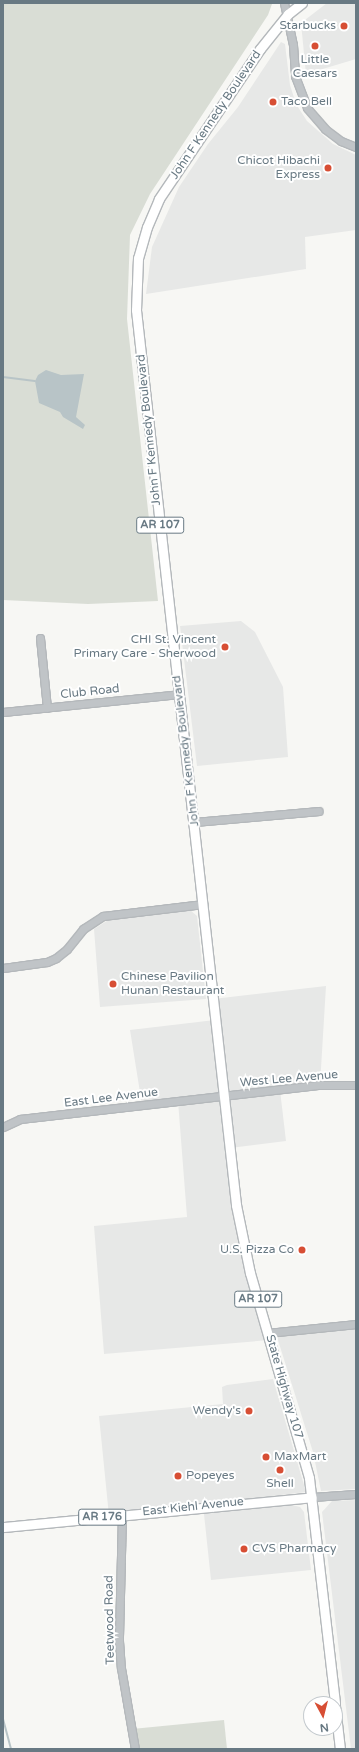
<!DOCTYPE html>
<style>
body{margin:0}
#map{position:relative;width:359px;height:1752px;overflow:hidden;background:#f7f7f4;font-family:"Varela Round",sans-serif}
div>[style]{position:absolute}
.built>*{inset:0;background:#e7e8e7}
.green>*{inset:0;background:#d9ddd5}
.water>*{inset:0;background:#b8c4c7}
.stream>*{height:2px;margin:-1px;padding:0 1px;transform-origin:1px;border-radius:1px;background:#b8c4c7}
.roads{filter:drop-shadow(1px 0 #b4b8bb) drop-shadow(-1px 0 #b4b8bb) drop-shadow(0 1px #b4b8bb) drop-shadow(0 -1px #b4b8bb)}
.minor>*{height:7px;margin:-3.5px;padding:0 3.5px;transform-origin:3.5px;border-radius:3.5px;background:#c0c4c7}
.major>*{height:9px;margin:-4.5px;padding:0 4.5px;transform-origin:4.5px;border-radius:4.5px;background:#fff}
.dots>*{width:11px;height:11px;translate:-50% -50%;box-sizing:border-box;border:2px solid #fff;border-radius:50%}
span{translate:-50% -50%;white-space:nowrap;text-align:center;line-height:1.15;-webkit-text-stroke:4px #fff;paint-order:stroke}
.shield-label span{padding:1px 3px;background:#fff;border:1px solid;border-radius:3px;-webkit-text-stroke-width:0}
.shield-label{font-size:11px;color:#687983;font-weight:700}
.poi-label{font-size:12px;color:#687983}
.right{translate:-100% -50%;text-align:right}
.left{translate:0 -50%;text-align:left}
.street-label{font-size:12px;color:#687983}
.frame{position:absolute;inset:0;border:4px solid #687983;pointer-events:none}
.north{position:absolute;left:303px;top:1696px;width:40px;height:40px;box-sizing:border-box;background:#fff;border:1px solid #c3c9cd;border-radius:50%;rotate:173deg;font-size:11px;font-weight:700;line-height:16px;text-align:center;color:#687983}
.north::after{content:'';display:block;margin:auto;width:14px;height:18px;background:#d74e34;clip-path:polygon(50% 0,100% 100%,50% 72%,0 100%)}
</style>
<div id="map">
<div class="built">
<i style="clip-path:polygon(327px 3px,356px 3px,356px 59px,306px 74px,301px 23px)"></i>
<i style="clip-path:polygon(281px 42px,285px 44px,290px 85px,296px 104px,307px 121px,333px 144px,356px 155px,356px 230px,305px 237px,306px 269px,146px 294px,152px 247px,179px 187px,208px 144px,238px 107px)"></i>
<i style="clip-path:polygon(241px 621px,255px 632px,283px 687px,288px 757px,197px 766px,180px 626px)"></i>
<i style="clip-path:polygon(190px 910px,197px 916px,206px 999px,100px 1007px,94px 929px,110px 919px)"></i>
<i style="clip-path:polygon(326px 986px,320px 1085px,280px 1090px,286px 1141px,230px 1148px,236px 1205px,270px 1340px,104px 1354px,94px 1226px,187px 1217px,178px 1101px,142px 1105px,130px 1030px,215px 1020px,213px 999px)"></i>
<i style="clip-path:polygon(356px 1329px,356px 1489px,321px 1491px,313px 1452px,277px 1337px)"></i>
<i style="clip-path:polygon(273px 1379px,306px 1492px,109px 1516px,99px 1416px,223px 1404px,222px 1387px,227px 1385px)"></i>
<i style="clip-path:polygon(356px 1500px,356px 1749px,351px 1749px,322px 1512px,332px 1501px)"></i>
<i style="clip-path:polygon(292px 1505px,300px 1507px,304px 1512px,311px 1570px,211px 1580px,204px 1514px)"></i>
</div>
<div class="green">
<i style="clip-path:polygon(3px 3px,272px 4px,268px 15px,150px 194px,130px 235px,127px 319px,158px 601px,88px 604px,3px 600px)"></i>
<i style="clip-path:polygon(224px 1720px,227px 1749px,135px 1749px,132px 1729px)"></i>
</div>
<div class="water">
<i style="clip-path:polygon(46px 370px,61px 375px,84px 374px,76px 417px,85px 425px,83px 429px,63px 417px,60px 412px,39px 403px,35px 381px,38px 375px)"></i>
</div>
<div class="stream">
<i style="left:3px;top:377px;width:32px;rotate:7deg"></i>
<i style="left:3px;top:1719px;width:31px;rotate:75deg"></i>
</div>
<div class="roads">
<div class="minor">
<i style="left:284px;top:3px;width:43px;rotate:77.9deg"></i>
<i style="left:293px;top:45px;width:31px;rotate:86deg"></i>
<i style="left:295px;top:76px;width:34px;rotate:69deg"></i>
<i style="left:307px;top:108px;width:28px;rotate:49deg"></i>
<i style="left:325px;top:129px;width:20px;rotate:37deg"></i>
<i style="left:341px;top:141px;width:16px;rotate:22deg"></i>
<i style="left:40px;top:638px;width:70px;rotate:84.3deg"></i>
<i style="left:3px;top:712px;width:177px;rotate:-5.8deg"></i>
<i style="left:195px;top:822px;width:124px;rotate:-5.1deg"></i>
<i style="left:3px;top:968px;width:44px;rotate:-7.8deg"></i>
<i style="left:47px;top:962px;width:10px;rotate:-24deg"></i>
<i style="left:56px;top:958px;width:14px;rotate:-39deg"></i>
<i style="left:67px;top:949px;width:26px;rotate:-51deg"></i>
<i style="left:83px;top:929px;width:24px;rotate:-33deg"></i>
<i style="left:103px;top:916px;width:101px;rotate:-6.8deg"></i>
<i style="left:3px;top:1127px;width:19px;rotate:-25deg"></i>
<i style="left:20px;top:1119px;width:302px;rotate:-6.5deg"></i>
<i style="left:320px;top:1085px;width:36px"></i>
<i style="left:268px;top:1333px;width:88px;rotate:-5.8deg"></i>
<i style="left:312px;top:1497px;width:44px;rotate:-3.9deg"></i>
<i style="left:122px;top:1514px;width:127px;rotate:91.4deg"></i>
<i style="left:119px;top:1641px;width:27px;rotate:86deg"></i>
<i style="left:121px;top:1668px;width:82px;rotate:80.2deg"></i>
</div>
<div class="major">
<i style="left:302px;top:3px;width:18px;rotate:142deg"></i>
<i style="left:288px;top:14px;width:45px;rotate:128.7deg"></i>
<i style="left:260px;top:49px;width:181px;rotate:124deg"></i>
<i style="left:159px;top:199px;width:30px;rotate:113deg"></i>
<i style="left:147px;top:227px;width:32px;rotate:106deg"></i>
<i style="left:138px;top:258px;width:52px;rotate:92.2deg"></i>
<i style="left:136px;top:310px;width:901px;rotate:83.62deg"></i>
<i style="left:236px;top:1205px;width:69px;rotate:78.4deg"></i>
<i style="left:250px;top:1273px;width:213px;rotate:73.9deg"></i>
<i style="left:309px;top:1478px;width:227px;rotate:83.4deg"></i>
<i style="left:3px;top:1527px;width:310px;rotate:-5.5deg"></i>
<i style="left:335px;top:1706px;width:43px;rotate:83.4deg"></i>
</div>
</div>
<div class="dots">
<i style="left:344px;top:26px;background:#d74e34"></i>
<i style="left:315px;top:46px;background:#d74e34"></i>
<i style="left:273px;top:102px;background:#d74e34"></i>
<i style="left:328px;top:168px;background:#d74e34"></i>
<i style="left:225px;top:647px;background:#d74e34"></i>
<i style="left:113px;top:984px;background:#d74e34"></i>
<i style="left:302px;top:1250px;background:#d74e34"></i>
<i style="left:249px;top:1411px;background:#d74e34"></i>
<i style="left:266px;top:1457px;background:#d74e34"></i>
<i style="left:280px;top:1470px;background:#d74e34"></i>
<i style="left:178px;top:1476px;background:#d74e34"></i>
<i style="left:244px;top:1549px;background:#d74e34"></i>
</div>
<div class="shield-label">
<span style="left:160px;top:525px">AR 107</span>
<span style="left:258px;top:1299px">AR 107</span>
<span style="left:102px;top:1517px">AR 176</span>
</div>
<div class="poi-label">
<span class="right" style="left:336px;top:26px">Starbucks</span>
<span style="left:315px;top:67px">Little<br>Caesars</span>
<span class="left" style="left:281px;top:102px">Taco Bell</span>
<span class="right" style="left:320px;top:168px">Chicot Hibachi<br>Express</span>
<span class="right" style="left:216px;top:647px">CHI St. Vincent<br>Primary Care - Sherwood</span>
<span class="left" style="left:121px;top:984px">Chinese Pavilion<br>Hunan Restaurant</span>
<span class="right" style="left:294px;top:1250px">U.S. Pizza Co</span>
<span class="right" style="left:241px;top:1411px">Wendy's</span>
<span class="left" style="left:274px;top:1457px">MaxMart</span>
<span class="left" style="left:186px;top:1476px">Popeyes</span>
<span style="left:280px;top:1484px">Shell</span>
<span class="left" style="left:252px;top:1549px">CVS Pharmacy</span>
</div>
<div class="street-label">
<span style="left:216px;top:115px;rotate:-56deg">John F Kennedy Boulevard</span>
<span style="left:149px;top:430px;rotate:-96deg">John F Kennedy Boulevard</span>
<span style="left:90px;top:692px;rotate:-6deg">Club Road</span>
<span style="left:186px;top:751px;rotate:-97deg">John F Kennedy Boulevard</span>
<span style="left:289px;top:1079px;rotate:-5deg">West Lee Avenue</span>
<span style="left:111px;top:1098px;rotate:-7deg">East Lee Avenue</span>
<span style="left:284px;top:1387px;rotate:74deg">State Highway 107</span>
<span style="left:193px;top:1507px;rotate:-6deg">East Kiehl Avenue</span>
<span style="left:110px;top:1620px;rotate:-91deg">Teetwood Road</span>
</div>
<div class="frame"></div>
<div class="north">N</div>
</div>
